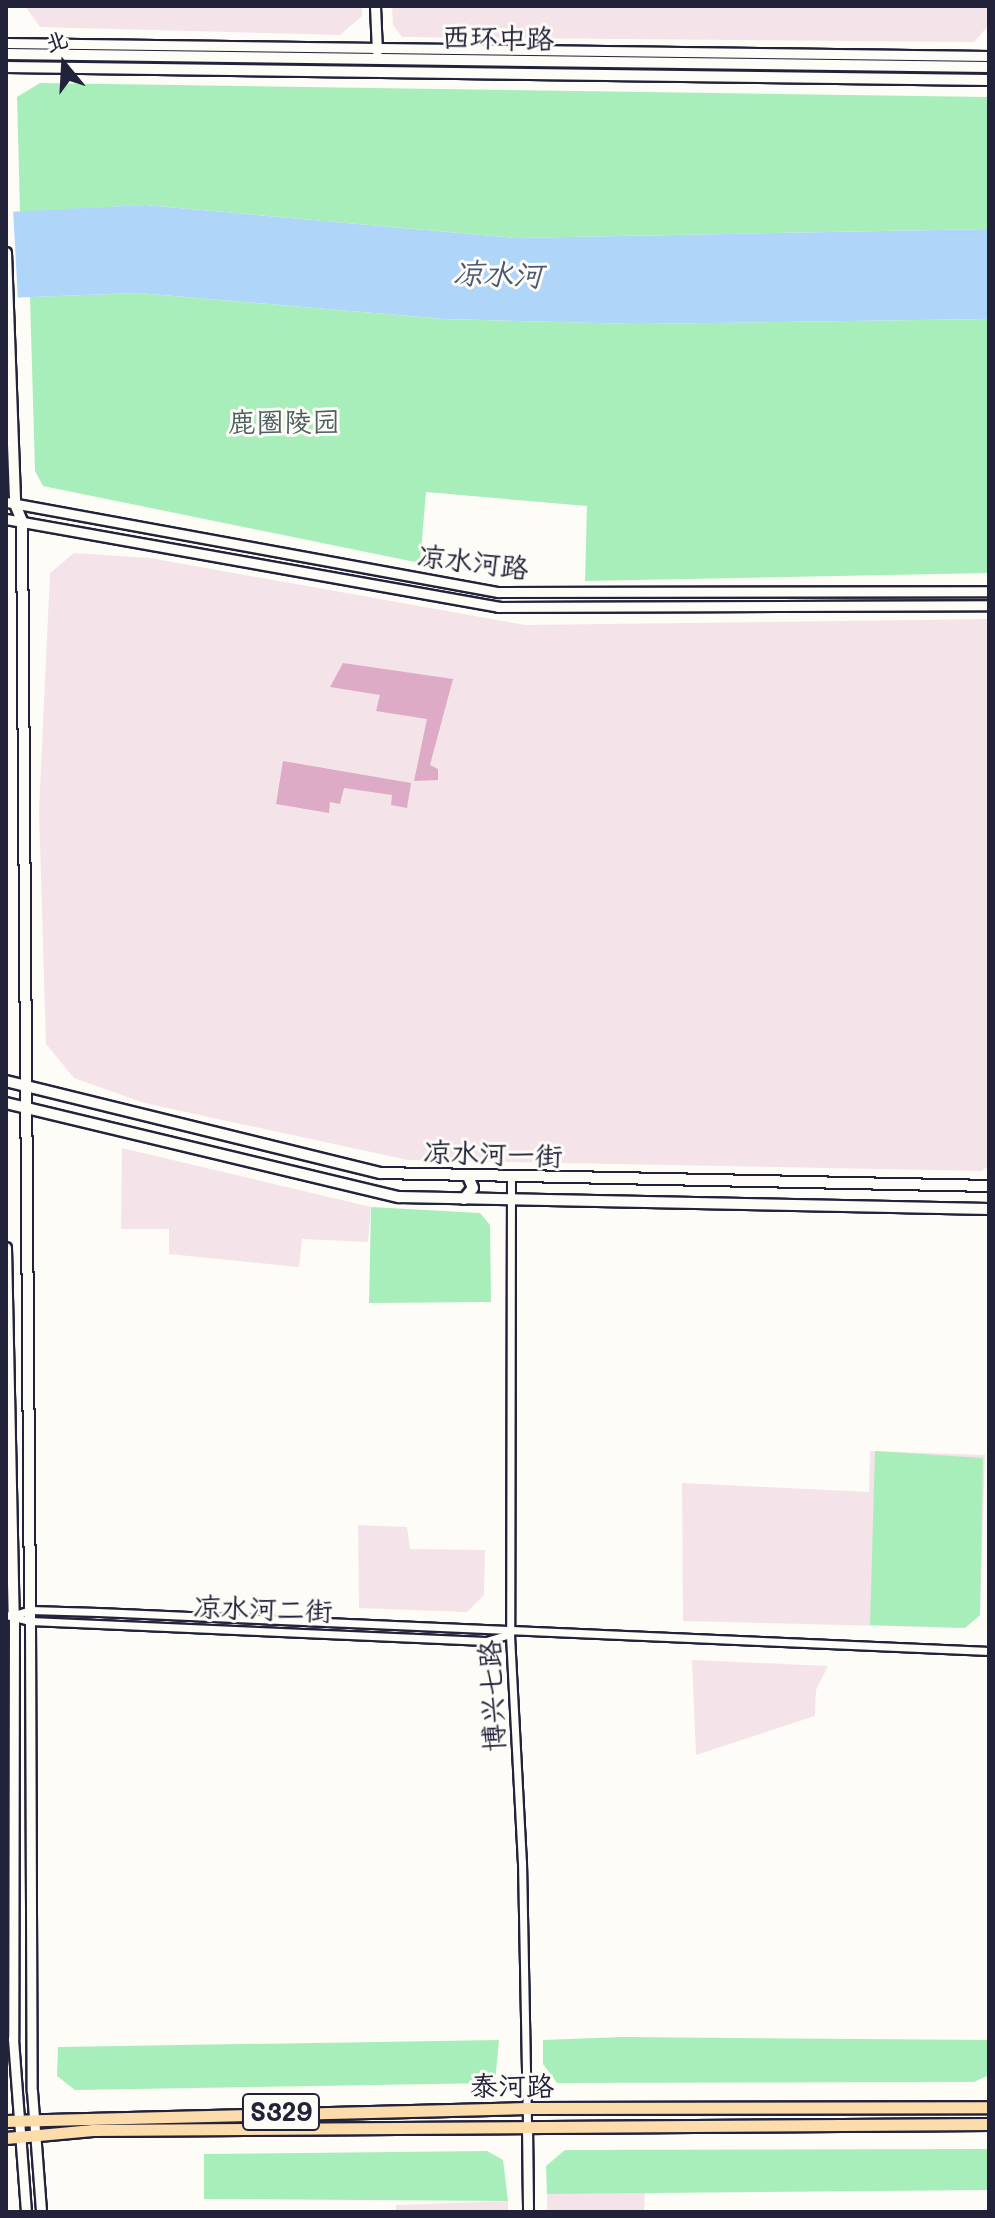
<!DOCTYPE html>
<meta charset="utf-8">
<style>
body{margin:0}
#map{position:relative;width:995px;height:2218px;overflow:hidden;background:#fdfcf7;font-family:Mali,"LXGW WenKai TC",sans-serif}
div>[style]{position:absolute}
.built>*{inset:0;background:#f4e4e9}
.green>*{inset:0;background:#a8eeba}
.water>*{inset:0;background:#afd6f9}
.pier>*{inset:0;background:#fdfcf7}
.building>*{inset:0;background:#deabc7}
.roads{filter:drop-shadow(2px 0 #22223b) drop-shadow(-2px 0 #22223b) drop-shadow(0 2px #22223b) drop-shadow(0 -2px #22223b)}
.minor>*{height:7px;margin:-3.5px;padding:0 3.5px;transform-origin:3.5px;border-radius:3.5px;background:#fdfcf7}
.tertiary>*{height:9px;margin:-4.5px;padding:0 4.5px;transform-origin:4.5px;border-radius:4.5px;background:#fdfcf7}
.secondary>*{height:10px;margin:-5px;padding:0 5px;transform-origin:5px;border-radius:5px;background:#fdfcf7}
.primary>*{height:11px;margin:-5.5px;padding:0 5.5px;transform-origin:5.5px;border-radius:5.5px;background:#fddcac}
span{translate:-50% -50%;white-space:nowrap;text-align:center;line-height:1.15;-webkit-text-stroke:6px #fdfcf7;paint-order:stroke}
.shield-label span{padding:2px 6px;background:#fdfcf7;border:2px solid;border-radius:6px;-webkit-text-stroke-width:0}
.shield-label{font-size:26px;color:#22223b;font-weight:700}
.street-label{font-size:28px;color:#22223b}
.park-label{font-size:28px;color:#4a5f61}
.water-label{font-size:30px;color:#4c5874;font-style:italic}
.frame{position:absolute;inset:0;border:8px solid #22223b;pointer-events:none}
.north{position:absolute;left:24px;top:24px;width:80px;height:80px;-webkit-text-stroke:6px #fdfcf7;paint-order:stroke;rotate:342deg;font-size:22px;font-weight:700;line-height:32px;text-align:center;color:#22223b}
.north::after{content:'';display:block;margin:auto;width:28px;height:36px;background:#22223b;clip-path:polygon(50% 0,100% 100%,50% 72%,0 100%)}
</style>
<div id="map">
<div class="built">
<i style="clip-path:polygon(25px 6px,362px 6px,362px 16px,340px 35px,40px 27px)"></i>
<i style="clip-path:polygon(392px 6px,989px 6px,989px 25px,974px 42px,402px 37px,393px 25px)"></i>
<i style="clip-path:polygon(74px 553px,150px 558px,525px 625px,989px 619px,989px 1165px,982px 1171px,408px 1160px,144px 1103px,74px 1078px,46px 1044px,39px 810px,50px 573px)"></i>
<i style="clip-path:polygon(122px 1148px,371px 1207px,368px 1242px,302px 1239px,299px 1267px,169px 1254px,169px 1229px,121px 1229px)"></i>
<i style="clip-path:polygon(870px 1451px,985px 1455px,980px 1615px,965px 1628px,683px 1621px,682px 1483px,869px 1492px)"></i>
<i style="clip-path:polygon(358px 1525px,407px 1527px,410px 1549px,485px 1550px,484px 1595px,467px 1612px,359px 1608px)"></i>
<i style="clip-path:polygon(692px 1661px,692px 1660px,828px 1666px,816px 1690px,815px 1716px,696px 1755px)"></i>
<i style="clip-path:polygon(645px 2190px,644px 2212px,547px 2212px,547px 2194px)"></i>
<i style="clip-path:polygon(508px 2201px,508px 2212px,396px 2212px,396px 2205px)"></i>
</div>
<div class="green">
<i style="clip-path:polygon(40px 83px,989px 97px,989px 229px,516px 238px,145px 205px,20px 212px,17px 97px)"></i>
<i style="clip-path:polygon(138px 293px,444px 319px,638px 324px,989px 319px,989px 573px,585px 581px,587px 506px,426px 492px,420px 563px,43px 486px,35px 471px,30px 297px)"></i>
<i style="clip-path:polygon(371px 1207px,480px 1213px,490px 1225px,491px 1302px,369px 1303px)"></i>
<i style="clip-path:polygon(875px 1451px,983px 1458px,980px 1615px,965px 1628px,870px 1625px)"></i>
<i style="clip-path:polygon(623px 2037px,989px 2040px,989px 2075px,974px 2082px,557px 2083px,543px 2064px,543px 2040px)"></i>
<i style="clip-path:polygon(499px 2040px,495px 2083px,75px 2090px,57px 2076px,58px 2047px)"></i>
<i style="clip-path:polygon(989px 2149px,989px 2190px,547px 2194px,546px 2166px,565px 2150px)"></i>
<i style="clip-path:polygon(487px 2151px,503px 2160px,508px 2201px,204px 2199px,204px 2154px)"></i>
</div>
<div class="water">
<i style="clip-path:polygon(145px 205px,516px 238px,989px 229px,989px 319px,638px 324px,444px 319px,138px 293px,6px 298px,6px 212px)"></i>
</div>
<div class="pier">
<i style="clip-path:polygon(6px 208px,13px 208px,18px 301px,6px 302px)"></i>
</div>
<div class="building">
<i style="clip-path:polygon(343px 663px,453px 679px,430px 765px,438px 769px,438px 780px,414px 781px,427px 719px,376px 711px,380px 695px,330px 687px)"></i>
<i style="clip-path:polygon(283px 761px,411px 783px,407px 808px,391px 805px,392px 795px,344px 788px,340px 804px,330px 802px,329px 813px,276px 804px)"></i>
</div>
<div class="roads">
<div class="minor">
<i style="left:511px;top:1178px;width:457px;rotate:90.1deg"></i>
<i style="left:510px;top:1635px;width:227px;rotate:87deg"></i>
<i style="left:522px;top:1862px;width:263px;rotate:88.9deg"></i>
<i style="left:6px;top:1615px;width:25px;rotate:14deg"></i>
<i style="left:30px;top:1621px;width:456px;rotate:2.5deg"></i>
<i style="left:486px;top:1641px;width:22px;rotate:-16deg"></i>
<i style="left:14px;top:1615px;width:17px;rotate:-17deg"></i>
<i style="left:30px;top:1610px;width:68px;rotate:1.7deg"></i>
<i style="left:98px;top:1612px;width:892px;rotate:2.51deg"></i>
</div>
<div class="tertiary">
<i style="left:375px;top:6px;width:45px;rotate:87.5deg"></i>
<i style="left:6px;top:43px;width:983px;rotate:0.76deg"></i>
<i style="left:6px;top:502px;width:500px;rotate:10.37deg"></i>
<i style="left:498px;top:592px;width:491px;rotate:-0.1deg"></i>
<i style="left:6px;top:519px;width:500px;rotate:10.1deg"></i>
<i style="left:498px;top:607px;width:491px;rotate:-0.2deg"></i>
<i style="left:14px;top:1615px;width:424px;rotate:90.1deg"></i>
<i style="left:13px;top:2039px;width:173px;rotate:85.7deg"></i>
<i style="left:30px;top:1621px;width:470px;rotate:89.8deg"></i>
<i style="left:32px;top:2091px;width:121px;rotate:85.7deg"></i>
<i style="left:527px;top:2125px;width:87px;rotate:89.3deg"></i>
</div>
<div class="secondary">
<i style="left:6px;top:54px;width:983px;rotate:0.76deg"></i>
<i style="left:6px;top:67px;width:983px;rotate:0.76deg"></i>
<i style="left:6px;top:253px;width:251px;rotate:87.9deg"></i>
<i style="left:15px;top:504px;width:18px;rotate:68deg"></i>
<i style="left:22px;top:521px;width:1100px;rotate:89.58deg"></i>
<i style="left:6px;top:1081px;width:385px;rotate:13.8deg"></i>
<i style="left:380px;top:1173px;width:609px;rotate:1.22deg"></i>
<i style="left:6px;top:1103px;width:404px;rotate:13.5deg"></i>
<i style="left:399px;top:1197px;width:590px;rotate:1.17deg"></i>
<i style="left:464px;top:1199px;width:14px;rotate:-51deg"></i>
<i style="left:473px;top:1188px;width:13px;rotate:-113deg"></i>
<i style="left:6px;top:1248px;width:367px;rotate:88.8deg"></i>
</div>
<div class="primary">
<i style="left:6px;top:2121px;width:520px;rotate:-1.43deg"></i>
<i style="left:526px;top:2108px;width:463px;rotate:-0.1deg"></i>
<i style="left:6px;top:2138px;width:87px;rotate:-5.3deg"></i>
<i style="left:93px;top:2130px;width:896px;rotate:-0.38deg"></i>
</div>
</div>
<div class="shield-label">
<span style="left:281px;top:2112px">S329</span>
</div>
<div class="street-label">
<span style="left:498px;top:37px;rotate:1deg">西环中路</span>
<span style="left:473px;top:561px;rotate:7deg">凉水河路</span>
<span style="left:493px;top:1153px;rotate:2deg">凉水河一街</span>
<span style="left:263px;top:1608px;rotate:2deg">凉水河二街</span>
<span style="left:491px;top:1696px;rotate:-93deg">博兴七路</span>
<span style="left:512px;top:2085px">泰河路</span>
</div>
<div class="park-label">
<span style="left:284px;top:421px">鹿圈陵园</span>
</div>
<div class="water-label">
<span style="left:498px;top:273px;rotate:2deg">凉水河</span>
</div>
<div class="frame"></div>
<div class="north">北</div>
</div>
